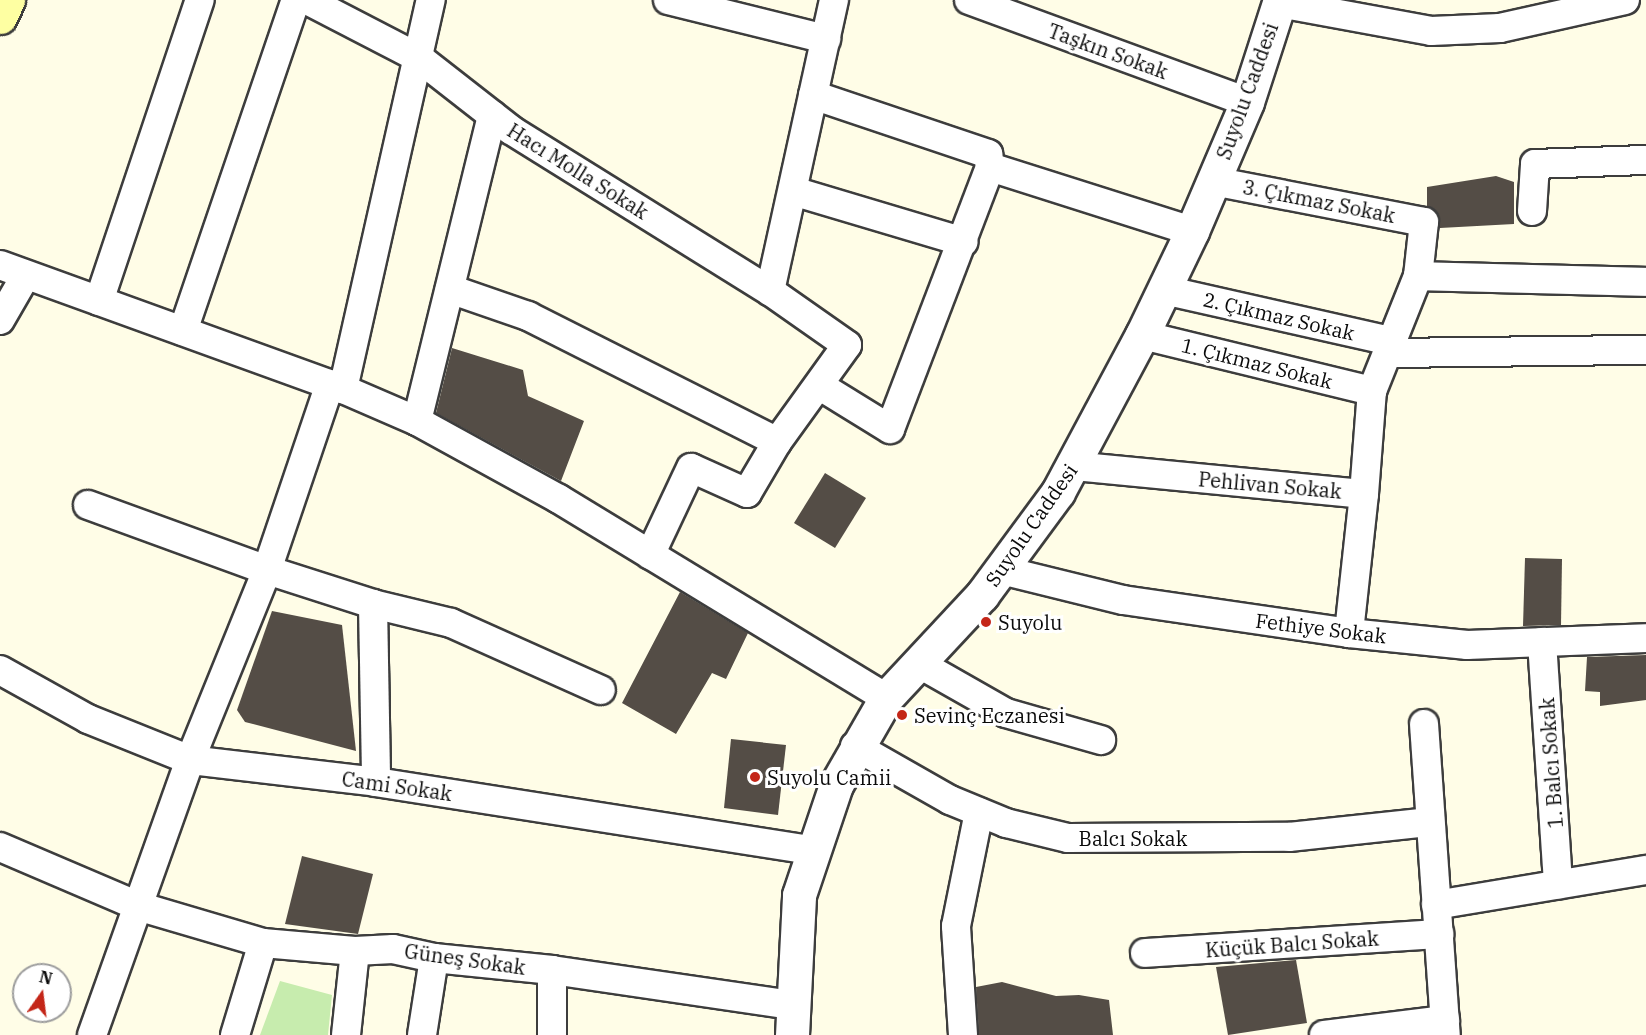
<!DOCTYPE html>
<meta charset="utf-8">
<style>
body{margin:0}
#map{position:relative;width:1646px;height:1035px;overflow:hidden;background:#fffde7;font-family:"IBM Plex Serif",serif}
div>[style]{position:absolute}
.green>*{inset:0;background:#c7ecae}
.building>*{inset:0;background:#544d46}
.roads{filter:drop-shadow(2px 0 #3d3d3d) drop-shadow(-2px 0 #3d3d3d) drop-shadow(0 2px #3d3d3d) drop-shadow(0 -2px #3d3d3d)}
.minor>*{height:28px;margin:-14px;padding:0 14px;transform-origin:14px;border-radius:14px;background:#fff}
.tertiary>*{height:33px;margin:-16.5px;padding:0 16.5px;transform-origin:16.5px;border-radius:16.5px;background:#fff}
.secondary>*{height:33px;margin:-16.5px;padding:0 16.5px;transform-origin:16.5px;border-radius:16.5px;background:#feffa2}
.dots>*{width:16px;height:16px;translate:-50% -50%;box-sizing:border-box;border:3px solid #fff;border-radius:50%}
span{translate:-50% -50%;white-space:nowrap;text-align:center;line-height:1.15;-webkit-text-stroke:6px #fff;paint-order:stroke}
.street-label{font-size:20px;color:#0a0a0a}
.poi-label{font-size:20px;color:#0a0a0a}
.left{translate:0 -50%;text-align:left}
.north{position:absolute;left:12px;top:963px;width:60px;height:60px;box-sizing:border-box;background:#fff;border:2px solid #9d9d9d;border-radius:50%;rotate:14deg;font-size:16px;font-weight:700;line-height:24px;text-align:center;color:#0a0a0a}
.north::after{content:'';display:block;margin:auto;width:21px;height:27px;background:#c42618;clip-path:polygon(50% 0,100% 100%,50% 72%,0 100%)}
</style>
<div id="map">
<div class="green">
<i style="clip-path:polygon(280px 981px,332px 995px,328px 1035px,260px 1035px)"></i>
</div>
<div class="building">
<i style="clip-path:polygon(1496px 176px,1514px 182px,1514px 224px,1440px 228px,1439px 215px,1427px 206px,1427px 187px)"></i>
<i style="clip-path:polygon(452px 348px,523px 370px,528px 396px,584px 421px,561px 481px,436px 413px)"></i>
<i style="clip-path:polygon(825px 473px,866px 498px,835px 548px,794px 523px)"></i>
<i style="clip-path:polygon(1525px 558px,1562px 559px,1561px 625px,1523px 626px)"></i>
<i style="clip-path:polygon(680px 592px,748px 633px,726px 679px,712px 673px,676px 734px,622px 703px)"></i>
<i style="clip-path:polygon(272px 611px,342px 625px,356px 751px,245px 722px,237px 710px)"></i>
<i style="clip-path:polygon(1646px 655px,1646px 700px,1600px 706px,1600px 692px,1585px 691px,1587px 657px)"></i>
<i style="clip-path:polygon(731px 739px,786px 745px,778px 815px,724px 808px)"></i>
<i style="clip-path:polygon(302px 856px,373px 874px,358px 934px,285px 924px)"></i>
<i style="clip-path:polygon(1296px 960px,1307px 1023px,1228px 1035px,1216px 967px)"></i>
<i style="clip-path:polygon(1002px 982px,1056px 996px,1079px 995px,1109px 1000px,1113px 1035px,979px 1035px,976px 987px)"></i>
</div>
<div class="roads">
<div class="minor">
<i style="left:307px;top:0;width:126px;rotate:27.4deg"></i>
<i style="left:419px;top:58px;width:117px;rotate:38deg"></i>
<i style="left:511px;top:130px;width:305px;rotate:31.9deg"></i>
<i style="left:770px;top:291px;width:94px;rotate:35deg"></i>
<i style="left:847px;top:345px;width:120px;rotate:125.8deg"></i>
<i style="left:777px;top:442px;width:59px;rotate:120.5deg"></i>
<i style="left:747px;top:493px;width:61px;rotate:-155.9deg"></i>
<i style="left:691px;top:468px;width:96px;rotate:115.2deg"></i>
<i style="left:668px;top:0;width:163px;rotate:13.9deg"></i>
<i style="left:969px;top:0;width:296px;rotate:20.1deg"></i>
<i style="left:1279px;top:3px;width:155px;rotate:10.4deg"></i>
<i style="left:1431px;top:31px;width:69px;rotate:-2.5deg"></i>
<i style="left:1500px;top:28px;width:128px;rotate:-12.6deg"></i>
<i style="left:813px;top:95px;width:185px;rotate:18.6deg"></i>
<i style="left:988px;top:154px;width:13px;rotate:81deg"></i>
<i style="left:990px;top:167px;width:280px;rotate:110.9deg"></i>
<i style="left:890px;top:429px;width:82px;rotate:-148.4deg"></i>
<i style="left:990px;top:167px;width:212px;rotate:17.6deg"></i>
<i style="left:1213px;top:181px;width:215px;rotate:11deg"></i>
<i style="left:1424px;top:222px;width:54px;rotate:96.3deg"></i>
<i style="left:1418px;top:276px;width:228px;rotate:1.5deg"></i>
<i style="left:793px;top:191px;width:178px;rotate:16.6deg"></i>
<i style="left:1532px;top:211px;width:47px;rotate:-86.3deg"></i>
<i style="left:1535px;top:164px;width:111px;rotate:-2.1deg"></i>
<i style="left:0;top:265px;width:365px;rotate:19.9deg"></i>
<i style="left:343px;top:389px;width:81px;rotate:23.4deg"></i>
<i style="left:417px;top:421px;width:162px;rotate:28.8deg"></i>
<i style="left:559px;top:499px;width:383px;rotate:31.3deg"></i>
<i style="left:450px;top:289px;width:83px;rotate:19.1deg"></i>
<i style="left:528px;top:316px;width:279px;rotate:26.8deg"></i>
<i style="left:1164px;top:290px;width:236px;rotate:12.7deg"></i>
<i style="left:770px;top:291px;width:298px;rotate:-77.6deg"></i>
<i style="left:99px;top:301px;width:317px;rotate:-71.5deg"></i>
<i style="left:0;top:320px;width:52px;rotate:-60deg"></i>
<i style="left:183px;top:331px;width:350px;rotate:-71.2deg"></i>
<i style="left:1142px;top:335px;width:237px;rotate:13.7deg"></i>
<i style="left:1389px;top:353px;width:257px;rotate:-0.7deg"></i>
<i style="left:343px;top:389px;width:399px;rotate:-77.3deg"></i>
<i style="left:417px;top:421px;width:315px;rotate:-76.2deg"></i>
<i style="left:1073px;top:466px;width:292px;rotate:5.5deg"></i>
<i style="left:1364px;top:494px;width:140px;rotate:96.2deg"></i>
<i style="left:1364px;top:494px;width:103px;rotate:-85.6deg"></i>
<i style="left:1372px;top:391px;width:124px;rotate:-68.2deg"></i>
<i style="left:88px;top:505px;width:190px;rotate:20deg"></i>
<i style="left:267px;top:570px;width:111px;rotate:17.8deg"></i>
<i style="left:373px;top:604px;width:80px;rotate:13.7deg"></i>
<i style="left:451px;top:623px;width:164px;rotate:24.1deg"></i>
<i style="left:1001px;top:570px;width:126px;rotate:13.8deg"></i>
<i style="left:1123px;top:600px;width:228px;rotate:8.3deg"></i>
<i style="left:1349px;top:633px;width:119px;rotate:5.8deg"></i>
<i style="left:1467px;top:645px;width:179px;rotate:-2.2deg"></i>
<i style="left:373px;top:604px;width:178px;rotate:89deg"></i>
<i style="left:1542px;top:642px;width:243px;rotate:86.2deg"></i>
<i style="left:918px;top:663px;width:101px;rotate:29.6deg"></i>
<i style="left:1006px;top:713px;width:99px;rotate:15.9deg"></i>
<i style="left:0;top:670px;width:101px;rotate:29.1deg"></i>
<i style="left:88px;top:719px;width:110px;rotate:21.9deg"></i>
<i style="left:190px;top:760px;width:187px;rotate:6.7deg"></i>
<i style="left:376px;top:782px;width:440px;rotate:8.9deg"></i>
<i style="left:1424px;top:724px;width:312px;rotate:86deg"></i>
<i style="left:855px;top:746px;width:109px;rotate:29.6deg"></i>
<i style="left:950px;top:800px;width:61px;rotate:22.3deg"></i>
<i style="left:1006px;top:823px;width:64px;rotate:13.6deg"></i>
<i style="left:1068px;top:838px;width:221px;rotate:-0.3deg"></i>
<i style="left:1289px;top:837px;width:142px;rotate:-6.1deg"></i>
<i style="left:0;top:847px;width:153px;rotate:23.1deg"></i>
<i style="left:141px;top:907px;width:127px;rotate:16.4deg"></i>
<i style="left:263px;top:943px;width:92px;rotate:5deg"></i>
<i style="left:355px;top:951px;width:38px;rotate:-3deg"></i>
<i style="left:393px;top:949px;width:42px;rotate:12.4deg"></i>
<i style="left:434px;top:958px;width:119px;rotate:5.8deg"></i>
<i style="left:552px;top:970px;width:243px;rotate:8.3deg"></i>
<i style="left:1436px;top:905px;width:213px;rotate:-9.5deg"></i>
<i style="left:1145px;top:953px;width:295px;rotate:-3.7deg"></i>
<i style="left:92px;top:1035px;width:292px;rotate:-70.4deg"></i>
<i style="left:190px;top:760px;width:205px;rotate:-67.9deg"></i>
<i style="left:267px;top:570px;width:196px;rotate:-71.3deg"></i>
<i style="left:235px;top:1035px;width:96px;rotate:-73.1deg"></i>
<i style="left:346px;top:1035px;width:84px;rotate:-83.9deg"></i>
<i style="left:422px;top:1035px;width:78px;rotate:-81.1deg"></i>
<i style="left:552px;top:1035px;width:65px;rotate:-90deg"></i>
<i style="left:963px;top:1035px;width:109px;rotate:-93.7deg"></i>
<i style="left:956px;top:926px;width:116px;rotate:-78.6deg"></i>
<i style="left:1324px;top:1035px;width:122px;rotate:-7.1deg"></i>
</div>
<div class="tertiary">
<i style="left:792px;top:1035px;width:140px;rotate:-87.1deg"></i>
<i style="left:799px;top:895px;width:116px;rotate:-71.4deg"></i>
<i style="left:836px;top:785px;width:100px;rotate:-60.1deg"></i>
<i style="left:886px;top:698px;width:141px;rotate:-47deg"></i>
<i style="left:982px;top:595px;width:128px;rotate:-53.6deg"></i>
<i style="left:1058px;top:492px;width:178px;rotate:-61.9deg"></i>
<i style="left:1142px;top:335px;width:115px;rotate:-64.3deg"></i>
<i style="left:1192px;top:231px;width:140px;rotate:-66.9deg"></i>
<i style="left:1247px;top:102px;width:107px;rotate:-72.1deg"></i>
</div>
<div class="secondary">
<i style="left:0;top:17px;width:19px;rotate:-65deg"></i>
</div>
</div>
<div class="dots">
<i style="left:986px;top:622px;background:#c42618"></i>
<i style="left:902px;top:715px;background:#c42618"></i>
<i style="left:755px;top:777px;background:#c42618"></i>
</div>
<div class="street-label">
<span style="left:1108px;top:51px;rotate:20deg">Taşkın Sokak</span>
<span style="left:1247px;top:91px;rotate:-70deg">Suyolu Caddesi</span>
<span style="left:578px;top:171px;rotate:32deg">Hacı Molla Sokak</span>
<span style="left:1319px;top:201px;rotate:11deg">3. Çıkmaz Sokak</span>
<span style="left:1279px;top:316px;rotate:13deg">2. Çıkmaz Sokak</span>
<span style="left:1257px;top:363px;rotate:14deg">1. Çıkmaz Sokak</span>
<span style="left:1270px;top:485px;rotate:5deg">Pehlivan Sokak</span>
<span style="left:1031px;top:525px;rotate:-55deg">Suyolu Caddesi</span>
<span style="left:1321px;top:628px;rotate:7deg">Fethiye Sokak</span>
<span style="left:1551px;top:763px;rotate:-94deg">1. Balcı Sokak</span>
<span style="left:397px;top:786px;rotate:8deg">Cami Sokak</span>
<span style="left:1133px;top:838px">Balcı Sokak</span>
<span style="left:1292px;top:944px;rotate:-4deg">Küçük Balcı Sokak</span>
<span style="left:465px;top:959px;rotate:8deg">Güneş Sokak</span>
</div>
<div class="poi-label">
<span class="left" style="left:998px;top:622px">Suyolu</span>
<span class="left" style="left:914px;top:715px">Sevinç Eczanesi</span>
<span class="left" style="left:767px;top:777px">Suyolu Camii</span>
</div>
<div class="north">N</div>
</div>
